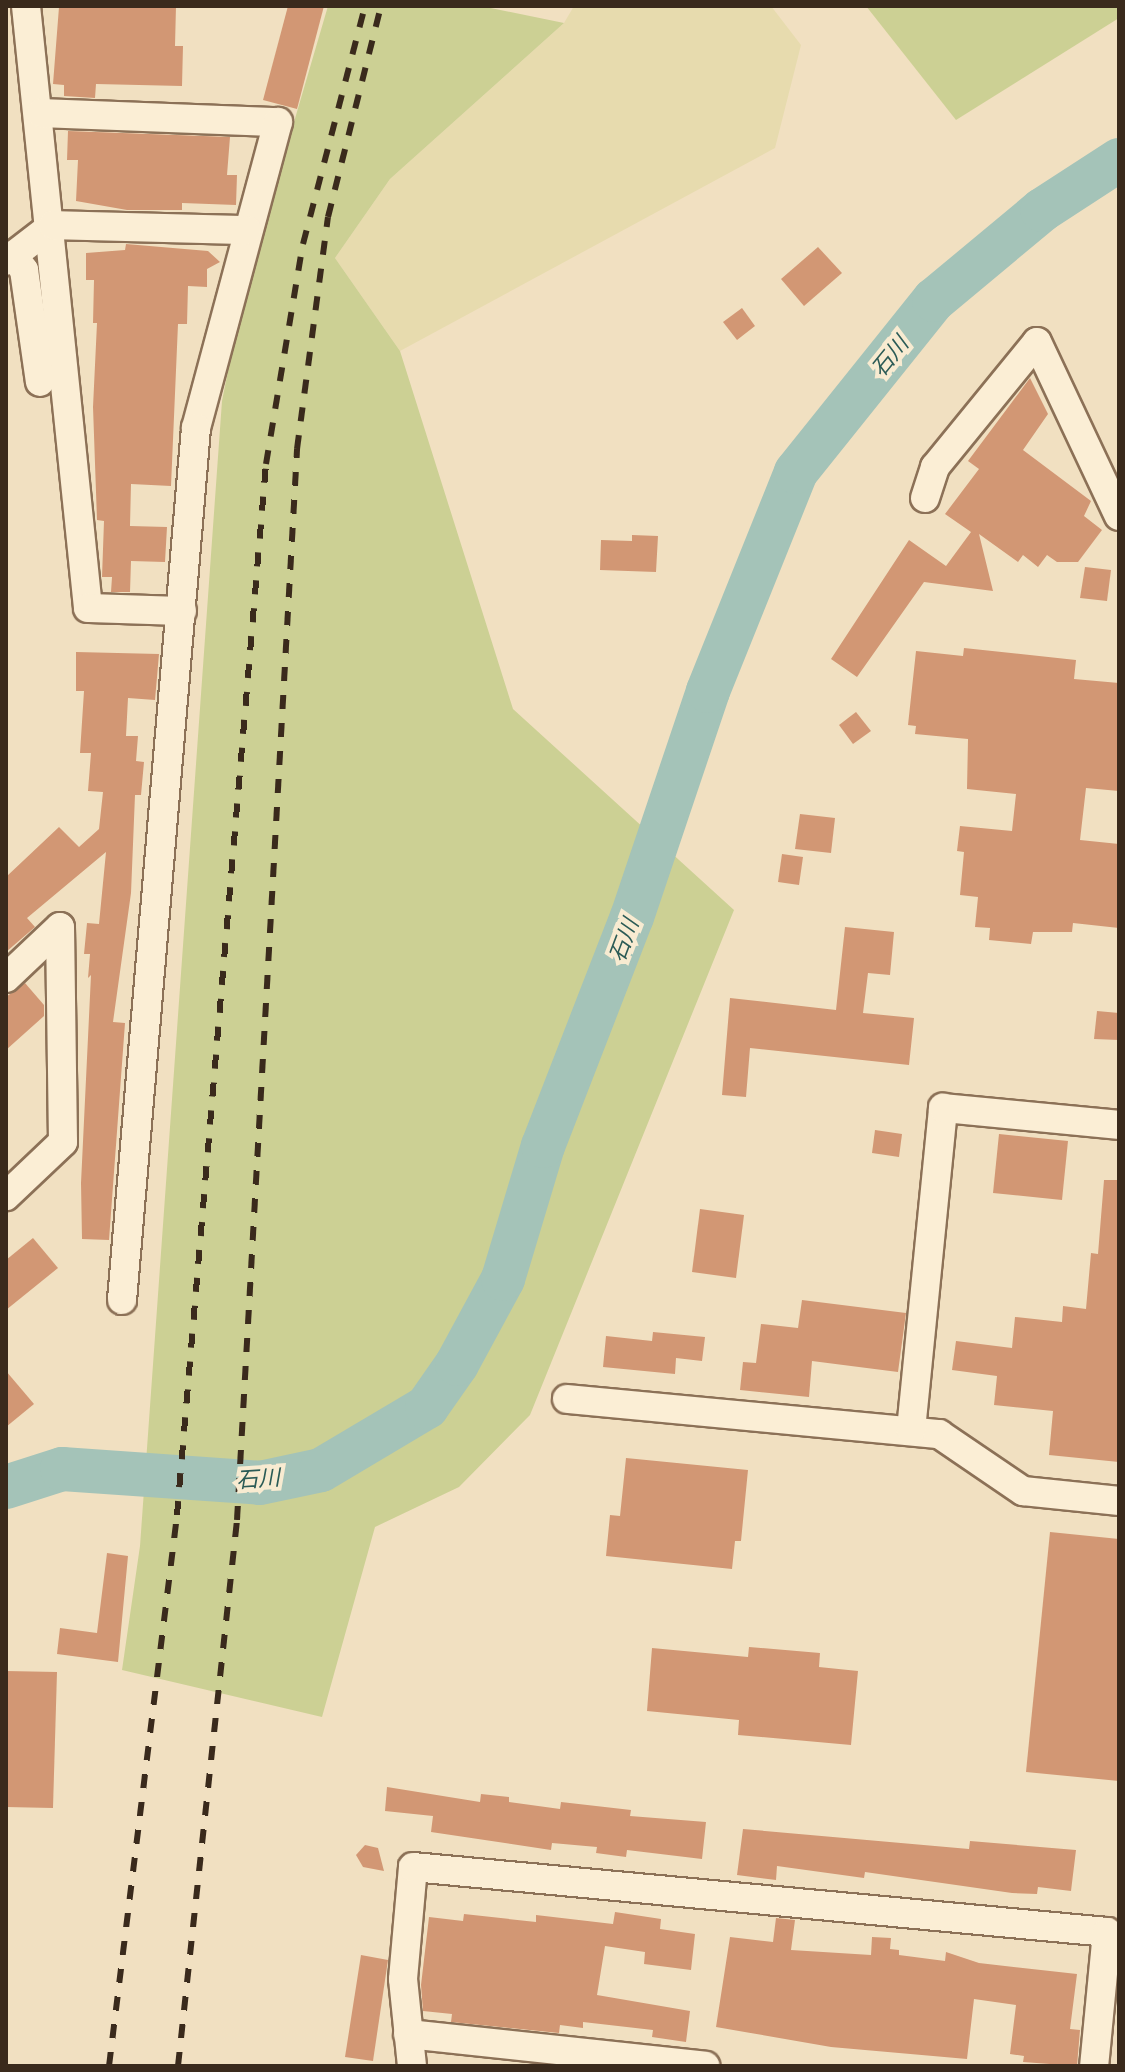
<!DOCTYPE html>
<meta charset="utf-8">
<style>
body{margin:0}
#map{position:relative;width:1125px;height:2072px;overflow:hidden;background:#f1e0c1;font-family:"Noto Serif","Noto Sans JP",serif}
div>[style]{position:absolute}
.farmland>*{inset:0;background:#e7dbae}
.green>*{inset:0;background:#ccd094}
.river>*{height:44px;margin:-22px;padding:0 22px;transform-origin:22px;border-radius:22px;background:#a4c3b8}
.building>*{inset:0;background:#d29774}
.roads{filter:drop-shadow(2px 0 #8c7157) drop-shadow(-2px 0 #8c7157) drop-shadow(0 2px #8c7157) drop-shadow(0 -2px #8c7157)}
.street>*{height:28px;margin:-14px;padding:0 14px;transform-origin:14px;border-radius:14px;background:#fbeed5}
.rail>*{height:6px;margin-top:-3px;transform-origin:0;background:repeating-linear-gradient(90deg,#3a2a1c 0 14px,transparent 0 28px)}
span{translate:-50% -50%;white-space:nowrap;text-align:center;line-height:1.15;-webkit-text-stroke:8px #f8ebd1;paint-order:stroke}
.water-label{font-size:22px;color:#2b5b56;font-style:italic}
.frame{position:absolute;inset:0;border:8px solid #3a2a1c;pointer-events:none}
</style>
<div id="map">
<div class="farmland">
<i style="clip-path:polygon(574px 6px,771px 6px,801px 45px,775px 148px,400px 351px,335px 258px,390px 179px,564px 23px)"></i>
</div>
<div class="green">
<i style="clip-path:polygon(328px 6px,481px 6px,564px 23px,390px 179px,335px 258px,400px 351px,513px 709px,734px 910px,530px 1415px,459px 1487px,375px 1527px,322px 1717px,122px 1670px,140px 1546px,222px 401px,243px 296px)"></i>
<i style="clip-path:polygon(866px 6px,1119px 6px,1119px 18px,956px 120px)"></i>
</div>
<div class="river">
<i style="left:6px;top:1487px;width:59px;rotate:-17.8deg"></i>
<i style="left:62px;top:1469px;width:198px;rotate:4deg"></i>
<i style="left:260px;top:1483px;width:62px;rotate:-12deg"></i>
<i style="left:321px;top:1470px;width:123px;rotate:-30.7deg"></i>
<i style="left:427px;top:1407px;width:52px;rotate:-55.1deg"></i>
<i style="left:457px;top:1364px;width:97px;rotate:-61.6deg"></i>
<i style="left:503px;top:1279px;width:139px;rotate:-73.3deg"></i>
<i style="left:543px;top:1146px;width:246px;rotate:-68.8deg"></i>
<i style="left:632px;top:917px;width:238px;rotate:-71.4deg"></i>
<i style="left:708px;top:691px;width:236px;rotate:-68.1deg"></i>
<i style="left:796px;top:472px;width:221px;rotate:-51.3deg"></i>
<i style="left:934px;top:300px;width:141px;rotate:-39.8deg"></i>
<i style="left:1042px;top:210px;width:92px;rotate:-33deg"></i>
</div>
<div class="building">
<i style="clip-path:polygon(113px 6px,176px 6px,175px 46px,183px 46px,182px 86px,96px 84px,95px 98px,64px 96px,64px 85px,53px 84px,59px 7px)"></i>
<i style="clip-path:polygon(288px 6px,324px 6px,297px 109px,263px 100px)"></i>
<i style="clip-path:polygon(68px 131px,230px 137px,227px 175px,237px 175px,236px 205px,182px 203px,182px 210px,127px 210px,76px 201px,78px 160px,67px 160px)"></i>
<i style="clip-path:polygon(126px 244px,208px 251px,220px 262px,207px 269px,207px 287px,188px 286px,187px 324px,178px 324px,171px 486px,131px 484px,130px 526px,167px 527px,165px 562px,131px 561px,130px 592px,111px 592px,112px 577px,102px 577px,104px 521px,97px 520px,93px 407px,97px 323px,93px 323px,94px 280px,86px 280px,86px 253px,125px 250px)"></i>
<i style="clip-path:polygon(818px 247px,842px 273px,804px 306px,781px 279px)"></i>
<i style="clip-path:polygon(742px 308px,755px 326px,737px 340px,723px 322px)"></i>
<i style="clip-path:polygon(1030px 378px,1048px 414px,1023px 450px,1091px 501px,1084px 516px,1102px 530px,1078px 562px,1057px 562px,1047px 555px,1038px 567px,1023px 555px,1018px 562px,979px 534px,993px 591px,924px 582px,857px 677px,831px 659px,909px 540px,946px 566px,971px 532px,945px 514px,979px 469px,968px 461px)"></i>
<i style="clip-path:polygon(632px 535px,658px 536px,656px 572px,600px 570px,601px 540px,632px 541px)"></i>
<i style="clip-path:polygon(1085px 567px,1111px 570px,1107px 601px,1080px 598px)"></i>
<i style="clip-path:polygon(964px 648px,1076px 660px,1074px 679px,1119px 683px,1119px 791px,1086px 788px,1080px 840px,1119px 844px,1119px 928px,1073px 923px,1072px 932px,1033px 932px,1031px 944px,989px 940px,990px 928px,975px 927px,978px 897px,960px 895px,964px 852px,957px 851px,960px 826px,1012px 831px,1016px 794px,967px 789px,968px 739px,915px 734px,916px 726px,908px 725px,916px 651px,963px 656px)"></i>
<i style="clip-path:polygon(76px 652px,159px 654px,155px 700px,128px 698px,126px 736px,138px 736px,136px 761px,144px 762px,141px 795px,135px 795px,131px 893px,113px 1022px,125px 1023px,109px 1240px,82px 1239px,81px 1183px,91px 975px,88px 978px,90px 954px,84px 954px,87px 923px,99px 924px,106px 852px,27px 918px,35px 927px,6px 952px,6px 877px,59px 827px,79px 847px,99px 829px,103px 792px,88px 791px,91px 753px,80px 753px,84px 691px,76px 691px)"></i>
<i style="clip-path:polygon(856px 712px,871px 731px,853px 744px,839px 725px)"></i>
<i style="clip-path:polygon(800px 814px,835px 818px,831px 853px,795px 849px)"></i>
<i style="clip-path:polygon(782px 854px,803px 857px,799px 885px,778px 882px)"></i>
<i style="clip-path:polygon(845px 927px,894px 932px,890px 975px,868px 973px,863px 1013px,914px 1018px,909px 1065px,750px 1048px,746px 1097px,722px 1095px,730px 998px,836px 1010px)"></i>
<i style="clip-path:polygon(25px 983px,44px 1005px,44px 1016px,6px 1050px,6px 997px)"></i>
<i style="clip-path:polygon(1097px 1011px,1119px 1013px,1119px 1040px,1094px 1039px)"></i>
<i style="clip-path:polygon(875px 1130px,902px 1134px,899px 1157px,872px 1153px)"></i>
<i style="clip-path:polygon(999px 1134px,1068px 1141px,1062px 1200px,993px 1193px)"></i>
<i style="clip-path:polygon(1104px 1180px,1119px 1180px,1119px 1462px,1049px 1455px,1053px 1411px,994px 1405px,997px 1376px,952px 1370px,956px 1341px,1012px 1348px,1015px 1317px,1062px 1322px,1063px 1306px,1086px 1309px,1091px 1253px,1098px 1254px)"></i>
<i style="clip-path:polygon(700px 1209px,744px 1215px,736px 1278px,692px 1272px)"></i>
<i style="clip-path:polygon(33px 1238px,58px 1268px,6px 1310px,6px 1260px)"></i>
<i style="clip-path:polygon(802px 1300px,906px 1313px,898px 1372px,812px 1361px,809px 1397px,740px 1390px,743px 1362px,756px 1363px,761px 1324px,798px 1328px)"></i>
<i style="clip-path:polygon(653px 1332px,705px 1337px,702px 1361px,676px 1358px,675px 1374px,603px 1367px,606px 1336px,652px 1341px)"></i>
<i style="clip-path:polygon(6px 1371px,34px 1404px,6px 1427px)"></i>
<i style="clip-path:polygon(626px 1458px,748px 1470px,741px 1541px,735px 1541px,732px 1569px,606px 1556px,610px 1515px,620px 1516px)"></i>
<i style="clip-path:polygon(1050px 1532px,1119px 1539px,1119px 1781px,1026px 1772px)"></i>
<i style="clip-path:polygon(107px 1553px,128px 1556px,118px 1662px,57px 1654px,60px 1628px,97px 1633px)"></i>
<i style="clip-path:polygon(749px 1647px,820px 1653px,819px 1667px,858px 1671px,851px 1745px,738px 1735px,739px 1720px,647px 1711px,652px 1648px,748px 1657px)"></i>
<i style="clip-path:polygon(6px 1671px,57px 1672px,53px 1808px,6px 1807px)"></i>
<i style="clip-path:polygon(387px 1787px,480px 1802px,481px 1794px,509px 1797px,509px 1802px,560px 1809px,561px 1802px,631px 1810px,630px 1816px,706px 1822px,702px 1859px,627px 1850px,626px 1857px,596px 1853px,597px 1847px,552px 1843px,551px 1850px,431px 1832px,433px 1816px,385px 1811px)"></i>
<i style="clip-path:polygon(743px 1829px,969px 1849px,970px 1841px,1076px 1850px,1071px 1891px,1038px 1887px,1037px 1894px,1012px 1893px,865px 1872px,864px 1878px,777px 1866px,776px 1880px,737px 1875px)"></i>
<i style="clip-path:polygon(365px 1845px,378px 1848px,384px 1871px,363px 1867px,356px 1855px)"></i>
<i style="clip-path:polygon(615px 1912px,661px 1919px,660px 1929px,695px 1934px,691px 1970px,644px 1964px,645px 1952px,605px 1946px,597px 1995px,690px 2011px,686px 2042px,652px 2037px,653px 2030px,583px 2022px,583px 2028px,560px 2025px,559px 2033px,451px 2022px,452px 2014px,423px 2011px,421px 1985px,429px 1917px,463px 1921px,464px 1914px,536px 1922px,536px 1915px,613px 1924px)"></i>
<i style="clip-path:polygon(776px 1918px,795px 1920px,791px 1950px,871px 1955px,872px 1937px,891px 1938px,890px 1949px,899px 1950px,899px 1955px,945px 1961px,946px 1952px,979px 1963px,1077px 1974px,1070px 2029px,1080px 2030px,1077px 2066px,1023px 2062px,1024px 2056px,1010px 2054px,1016px 2005px,974px 1999px,967px 2059px,831px 2047px,716px 2027px,730px 1937px,773px 1942px)"></i>
<i style="clip-path:polygon(361px 1955px,388px 1960px,373px 2061px,345px 2057px)"></i>
</div>
<div class="roads">
<div class="street">
<i style="left:26px;top:6px;width:605px;rotate:84.12deg"></i>
<i style="left:88px;top:608px;width:94px;rotate:1.8deg"></i>
<i style="left:41px;top:113px;width:237px;rotate:2.2deg"></i>
<i style="left:278px;top:122px;width:317px;rotate:105deg"></i>
<i style="left:196px;top:428px;width:875px;rotate:94.85deg"></i>
<i style="left:13px;top:255px;width:19px;rotate:54deg"></i>
<i style="left:24px;top:270px;width:113px;rotate:81.9deg"></i>
<i style="left:6px;top:261px;width:59px;rotate:-37.5deg"></i>
<i style="left:53px;top:225px;width:194px;rotate:1.5deg"></i>
<i style="left:925px;top:498px;width:33px;rotate:-72deg"></i>
<i style="left:935px;top:467px;width:161px;rotate:-50.8deg"></i>
<i style="left:1037px;top:342px;width:192px;rotate:64.8deg"></i>
<i style="left:6px;top:978px;width:74px;rotate:-43.4deg"></i>
<i style="left:60px;top:927px;width:215px;rotate:89.2deg"></i>
<i style="left:63px;top:1142px;width:79px;rotate:136.5deg"></i>
<i style="left:567px;top:1399px;width:374px;rotate:5.4deg"></i>
<i style="left:939px;top:1434px;width:102px;rotate:34.2deg"></i>
<i style="left:1023px;top:1491px;width:97px;rotate:5.9deg"></i>
<i style="left:911px;top:1430px;width:324px;rotate:-84.3deg"></i>
<i style="left:943px;top:1108px;width:177px;rotate:5.5deg"></i>
<i style="left:408px;top:2034px;width:299px;rotate:6.1deg"></i>
<i style="left:412px;top:2066px;width:87px;rotate:-95.9deg"></i>
<i style="left:403px;top:1979px;width:112px;rotate:-84.9deg"></i>
<i style="left:413px;top:1867px;width:697px;rotate:5.35deg"></i>
<i style="left:1107px;top:1932px;width:135px;rotate:95.5deg"></i>
</div>
</div>
<div class="rail">
<i style="left:109px;top:2066px;width:555px;rotate:-82.96deg"></i>
<i style="left:177px;top:1515px;width:1055px;rotate:-85.16deg"></i>
<i style="left:266px;top:464px;width:223px;rotate:-80.5deg"></i>
<i style="left:303px;top:244px;width:246px;rotate:-75.4deg"></i>
<i style="left:178px;top:2066px;width:549px;rotate:-83.83deg"></i>
<i style="left:237px;top:1520px;width:1073px;rotate:-86.79deg"></i>
<i style="left:297px;top:449px;width:234px;rotate:-82.4deg"></i>
<i style="left:328px;top:217px;width:218px;rotate:-75.9deg"></i>
</div>
<div class="water-label">
<span style="left:889px;top:356px;rotate:-51deg">石川</span>
<span style="left:623px;top:940px;rotate:-69deg">石川</span>
<span style="left:258px;top:1478px;rotate:-4deg">石川</span>
</div>
<div class="frame"></div>
</div>
